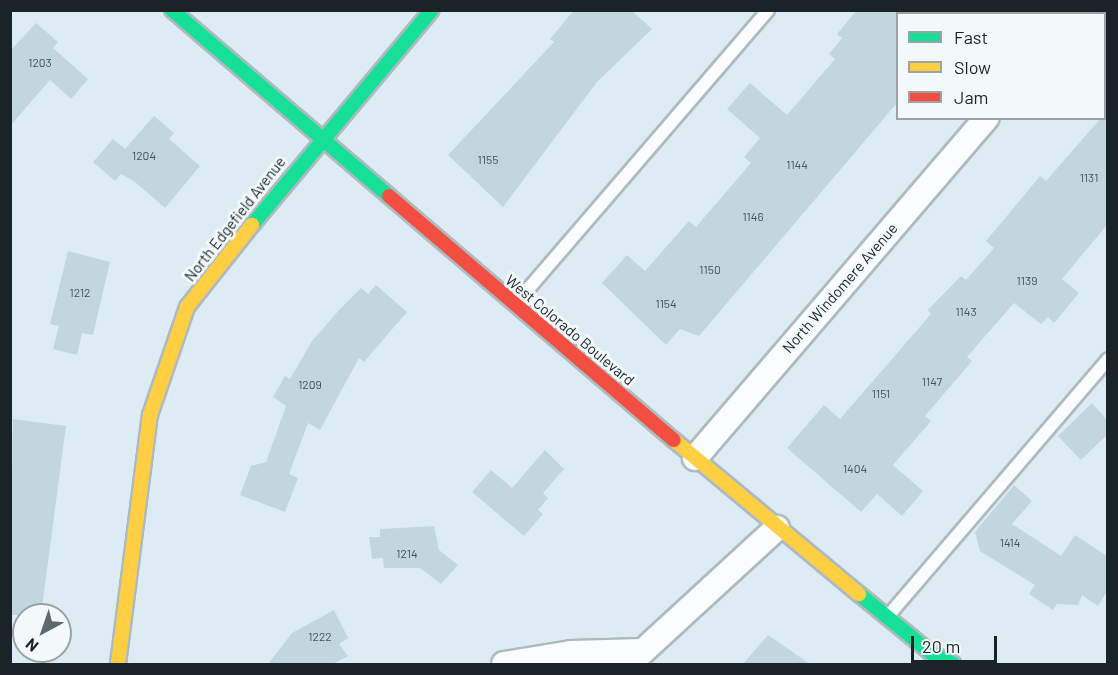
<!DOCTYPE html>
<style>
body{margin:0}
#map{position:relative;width:1118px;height:675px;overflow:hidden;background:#ddecf4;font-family:Barlow,sans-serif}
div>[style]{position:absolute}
.building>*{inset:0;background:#c2d6e0}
.roads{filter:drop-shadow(2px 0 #aebac0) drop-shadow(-2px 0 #aebac0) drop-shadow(0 2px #aebac0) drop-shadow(0 -2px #aebac0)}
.lane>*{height:12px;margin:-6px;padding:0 6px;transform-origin:6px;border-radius:6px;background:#fafcfd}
.street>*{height:24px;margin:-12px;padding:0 12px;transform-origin:12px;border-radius:12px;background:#fafcfd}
.fast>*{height:14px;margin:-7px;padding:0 7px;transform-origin:7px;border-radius:7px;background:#16e098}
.slow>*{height:14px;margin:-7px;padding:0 7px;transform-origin:7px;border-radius:7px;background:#ffcf43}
.jam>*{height:14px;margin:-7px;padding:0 7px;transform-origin:7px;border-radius:7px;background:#f24e42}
span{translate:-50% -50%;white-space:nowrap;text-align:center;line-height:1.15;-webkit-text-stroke:6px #f3f9fb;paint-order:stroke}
.number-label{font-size:12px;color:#445157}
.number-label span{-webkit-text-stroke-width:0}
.street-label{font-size:15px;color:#192328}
.frame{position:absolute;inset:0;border:12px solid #192328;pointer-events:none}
.legend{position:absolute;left:896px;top:12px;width:210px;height:108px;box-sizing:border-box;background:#f3f9fb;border:2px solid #9ca3a7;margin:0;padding:8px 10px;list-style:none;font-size:18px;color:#192328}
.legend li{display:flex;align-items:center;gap:12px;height:30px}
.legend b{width:30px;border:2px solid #9ca3a7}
.north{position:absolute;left:12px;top:603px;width:60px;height:60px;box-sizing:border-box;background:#f3f9fb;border:2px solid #9ca3a7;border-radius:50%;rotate:220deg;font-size:16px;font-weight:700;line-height:24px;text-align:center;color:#192328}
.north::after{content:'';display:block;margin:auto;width:21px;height:27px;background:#5e696f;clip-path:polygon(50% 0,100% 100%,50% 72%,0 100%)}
.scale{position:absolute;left:911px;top:636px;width:86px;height:27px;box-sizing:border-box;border:3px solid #192328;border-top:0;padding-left:8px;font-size:18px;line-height:21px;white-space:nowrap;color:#192328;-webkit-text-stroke:4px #f3f9fb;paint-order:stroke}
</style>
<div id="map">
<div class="building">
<i style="clip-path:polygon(574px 10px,631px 10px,652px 29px,597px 82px,503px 207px,448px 155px,554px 42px,550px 39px)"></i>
<i style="clip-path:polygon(857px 10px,897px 10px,897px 103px,699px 336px,680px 329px,666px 345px,602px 283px,627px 255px,645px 271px,689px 221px,696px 227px,751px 163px,744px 157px,760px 138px,727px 109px,750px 83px,787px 115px,835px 59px,829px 54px,842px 38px,837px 34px)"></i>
<i style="clip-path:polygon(36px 23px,58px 42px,53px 48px,88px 79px,71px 99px,50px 80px,10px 126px,10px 51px)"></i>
<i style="clip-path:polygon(1107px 111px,1107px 225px,1062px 279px,1079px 293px,1054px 323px,1048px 317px,1041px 324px,1014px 303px,967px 357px,972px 361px,925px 416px,931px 421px,893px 465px,923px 491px,902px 516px,877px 494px,861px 512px,787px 448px,824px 405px,840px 419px,931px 314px,928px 310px,961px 276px,966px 280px,994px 248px,986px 241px,1040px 176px,1046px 181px)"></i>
<i style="clip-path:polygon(154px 116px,174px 133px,169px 139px,200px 166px,165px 208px,135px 182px,121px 174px,115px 181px,93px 162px,113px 139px,125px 149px)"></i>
<i style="clip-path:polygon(68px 251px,110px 262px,93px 335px,82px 333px,77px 355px,53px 349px,59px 326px,50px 324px)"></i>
<i style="clip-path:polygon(376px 285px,407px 312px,364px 362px,359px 358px,320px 430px,308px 423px,289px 474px,298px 478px,285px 512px,240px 495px,251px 466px,266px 462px,286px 406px,273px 397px,285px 376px,290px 379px,312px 341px,340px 309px,361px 288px,368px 294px)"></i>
<i style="clip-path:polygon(1092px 403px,1107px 420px,1107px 435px,1081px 460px,1058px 436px)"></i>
<i style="clip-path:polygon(13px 419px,66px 426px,41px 615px,10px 615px)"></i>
<i style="clip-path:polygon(545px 450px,564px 469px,543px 493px,548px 498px,538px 510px,543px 514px,524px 536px,472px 492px,491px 470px,512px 488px)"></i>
<i style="clip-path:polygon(1014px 485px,1032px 501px,1012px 524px,1061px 556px,1075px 535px,1107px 556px,1107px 591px,1098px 606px,1082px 595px,1078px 605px,1057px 604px,1053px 610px,1029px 594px,1035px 585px,980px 551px,975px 532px)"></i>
<i style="clip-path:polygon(434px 526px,439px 550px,458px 565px,441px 584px,420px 568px,384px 568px,383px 558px,372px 559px,369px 537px,380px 537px,380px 529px)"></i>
<i style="clip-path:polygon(334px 610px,348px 638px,339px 644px,348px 656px,333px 664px,268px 664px,292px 633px)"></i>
<i style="clip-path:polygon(768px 635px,810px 664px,743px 664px)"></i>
</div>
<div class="roads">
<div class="lane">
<i style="left:517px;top:302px;width:385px;rotate:-49.3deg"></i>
<i style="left:888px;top:616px;width:338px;rotate:-49.4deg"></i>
</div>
<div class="street">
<i style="left:1076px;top:14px;width:4px;rotate:-63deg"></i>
<i style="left:695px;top:458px;width:448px;rotate:-49.4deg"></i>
<i style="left:504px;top:664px;width:68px;rotate:-9.3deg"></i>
<i style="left:571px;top:653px;width:72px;rotate:-1.6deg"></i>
<i style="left:629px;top:664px;width:201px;rotate:-42.6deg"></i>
</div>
<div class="fast">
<i style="left:172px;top:10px;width:286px;rotate:40.6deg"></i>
<i style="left:252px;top:225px;width:280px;rotate:-50.1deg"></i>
<i style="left:859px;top:594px;width:93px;rotate:39.3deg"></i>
<i style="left:931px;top:653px;width:25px;rotate:26deg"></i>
</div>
<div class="slow">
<i style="left:674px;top:440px;width:241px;rotate:39.8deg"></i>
<i style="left:118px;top:664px;width:251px;rotate:-82.7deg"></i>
<i style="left:150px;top:415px;width:114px;rotate:-71.1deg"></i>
<i style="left:187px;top:307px;width:105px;rotate:-51.6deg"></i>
</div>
<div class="jam">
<i style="left:389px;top:196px;width:375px;rotate:40.6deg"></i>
</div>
</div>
<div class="number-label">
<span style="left:40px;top:63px">1203</span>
<span style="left:144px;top:156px">1204</span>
<span style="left:488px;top:160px">1155</span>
<span style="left:797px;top:165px">1144</span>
<span style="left:1089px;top:178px">1131</span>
<span style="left:753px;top:217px">1146</span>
<span style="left:710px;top:270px">1150</span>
<span style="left:1027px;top:281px">1139</span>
<span style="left:80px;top:293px">1212</span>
<span style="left:666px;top:304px">1154</span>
<span style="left:966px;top:312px">1143</span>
<span style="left:932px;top:382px">1147</span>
<span style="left:310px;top:385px">1209</span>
<span style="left:881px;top:394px">1151</span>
<span style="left:855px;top:469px">1404</span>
<span style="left:1010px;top:543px">1414</span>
<span style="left:407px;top:554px">1214</span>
<span style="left:320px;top:637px">1222</span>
</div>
<div class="street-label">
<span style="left:235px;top:219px;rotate:-52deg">North Edgefield Avenue</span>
<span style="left:840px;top:288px;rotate:-49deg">North Windomere Avenue</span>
<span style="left:570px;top:330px;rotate:40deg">West Colorado Boulevard</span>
</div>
<div class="frame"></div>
<ul class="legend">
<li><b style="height:8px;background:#16e098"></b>Fast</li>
<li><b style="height:8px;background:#ffcf43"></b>Slow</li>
<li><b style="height:8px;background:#f24e42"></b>Jam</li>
</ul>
<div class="north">N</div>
<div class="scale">20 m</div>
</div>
